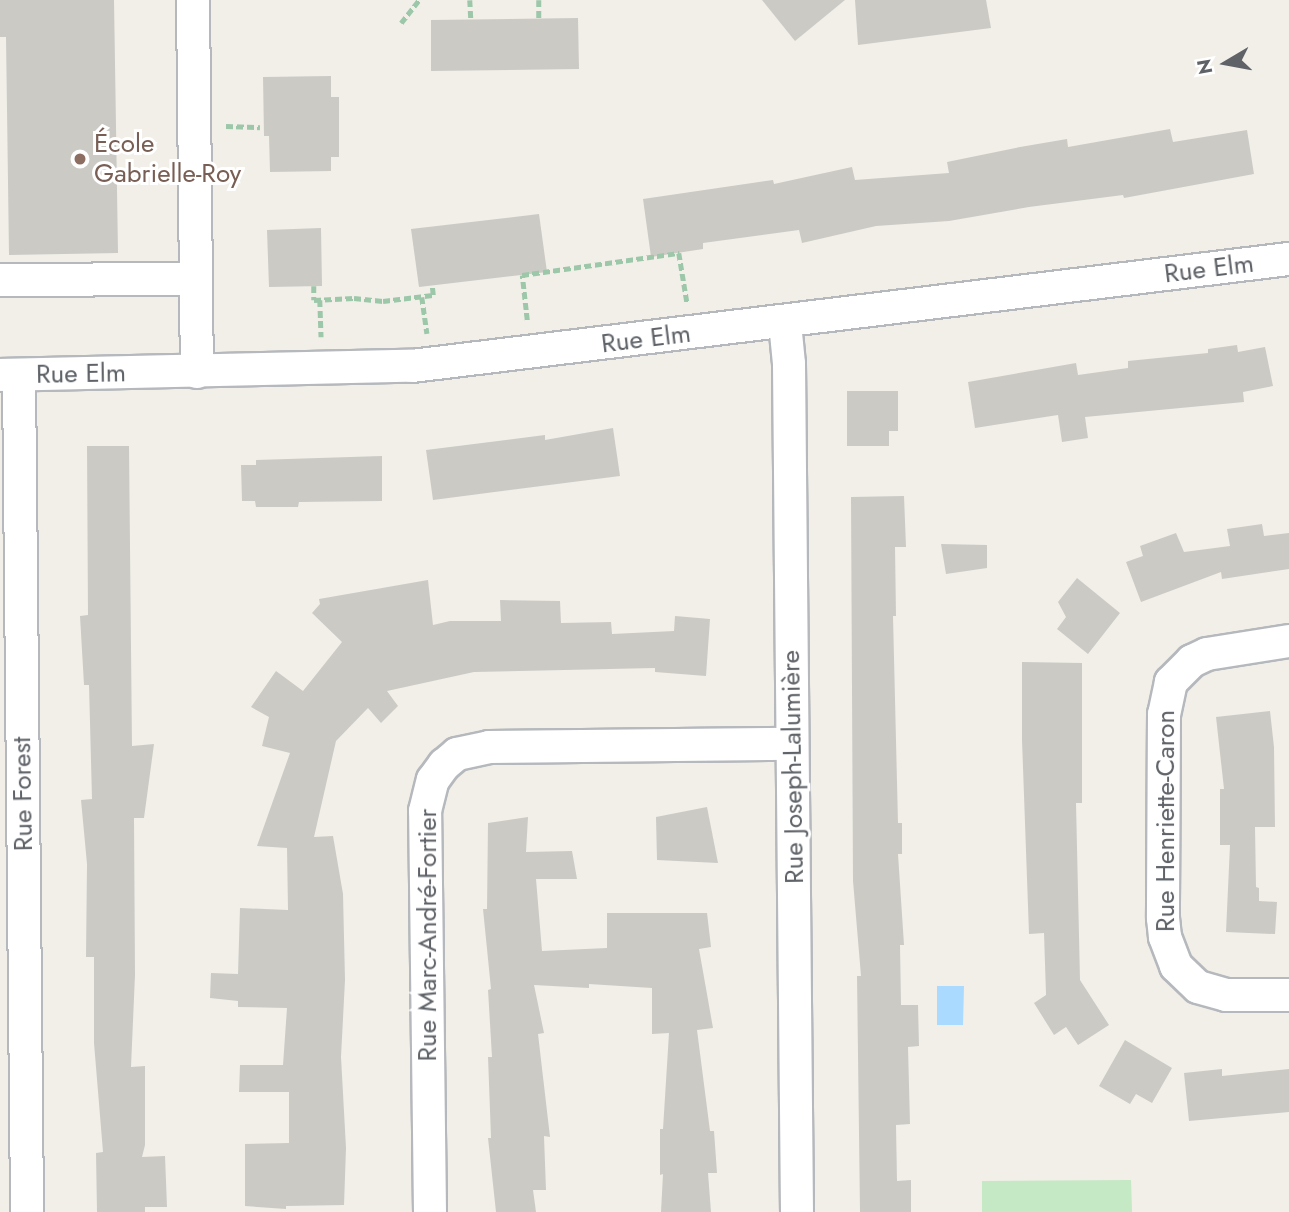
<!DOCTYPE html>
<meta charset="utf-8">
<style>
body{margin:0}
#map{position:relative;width:1289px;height:1212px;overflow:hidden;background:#f1efe8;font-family:Jost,sans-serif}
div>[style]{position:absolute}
.green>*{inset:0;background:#c5e8c5}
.water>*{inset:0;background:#aadaff}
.building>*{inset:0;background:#cccac5}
.path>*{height:4.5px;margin-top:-2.25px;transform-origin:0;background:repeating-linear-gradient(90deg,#9cc7a9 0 7px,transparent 0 10.5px)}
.roads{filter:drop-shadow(2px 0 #b5b8bc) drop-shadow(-2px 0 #b5b8bc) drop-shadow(0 2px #b5b8bc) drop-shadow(0 -2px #b5b8bc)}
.minor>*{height:32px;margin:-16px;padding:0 16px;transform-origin:16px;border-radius:16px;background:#fff}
.dots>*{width:19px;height:19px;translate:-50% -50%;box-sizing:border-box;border:4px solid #fff;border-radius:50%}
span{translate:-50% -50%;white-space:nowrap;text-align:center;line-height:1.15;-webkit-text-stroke:6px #fff;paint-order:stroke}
.education-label{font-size:26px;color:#785e54}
.left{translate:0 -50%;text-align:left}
.street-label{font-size:26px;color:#5f6368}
.north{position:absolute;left:1191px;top:28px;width:70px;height:70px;-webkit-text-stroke:5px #fff;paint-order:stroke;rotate:260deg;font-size:19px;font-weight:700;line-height:28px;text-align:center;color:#5f6368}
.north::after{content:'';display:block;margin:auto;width:24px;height:32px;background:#5f6368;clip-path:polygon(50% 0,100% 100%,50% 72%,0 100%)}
</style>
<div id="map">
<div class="green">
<i style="clip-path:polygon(1131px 1180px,1132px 1212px,982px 1212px,982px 1181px)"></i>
</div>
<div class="water">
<i style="clip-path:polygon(937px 986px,964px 986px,963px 1025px,937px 1025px)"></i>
</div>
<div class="building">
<i style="clip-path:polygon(0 0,114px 0,118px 253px,9px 255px,6px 37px,0 37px)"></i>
<i style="clip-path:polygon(762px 0,845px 0,795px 41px)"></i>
<i style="clip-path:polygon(855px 0,986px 0,991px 28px,858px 45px)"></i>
<i style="clip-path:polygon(578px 18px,579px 69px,431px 71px,431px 20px)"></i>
<i style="clip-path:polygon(331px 76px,331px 97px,339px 97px,339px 157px,331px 157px,331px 171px,270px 172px,269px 136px,264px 136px,263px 77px)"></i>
<i style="clip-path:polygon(1170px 129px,1173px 142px,1247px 130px,1254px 174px,1124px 198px,1123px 195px,1029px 207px,949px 221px,876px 226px,802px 243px,799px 230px,703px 243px,703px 249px,651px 257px,643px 199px,773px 180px,774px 184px,852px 167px,855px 180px,949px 173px,947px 162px,1020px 147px,1067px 139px,1068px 147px)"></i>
<i style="clip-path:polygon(539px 214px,547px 272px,419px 287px,411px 229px)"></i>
<i style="clip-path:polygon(321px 228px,322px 286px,269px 287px,267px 230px)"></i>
<i style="clip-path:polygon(1237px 345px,1238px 352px,1265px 347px,1273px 386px,1243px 392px,1244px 402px,1085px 417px,1088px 438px,1062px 442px,1058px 415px,975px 428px,968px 382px,1076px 363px,1078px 375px,1128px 368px,1128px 361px,1208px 353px,1208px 349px)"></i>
<i style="clip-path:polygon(847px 391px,898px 391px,898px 431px,889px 431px,889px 446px,847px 446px)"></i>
<i style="clip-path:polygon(613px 428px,620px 476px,433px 500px,426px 450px,545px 435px,545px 440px)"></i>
<i style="clip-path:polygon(87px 446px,129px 446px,132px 746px,154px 744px,144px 818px,134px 818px,135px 975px,131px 1067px,145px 1066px,145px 1145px,142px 1157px,165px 1156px,167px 1207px,145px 1207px,145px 1212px,97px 1212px,96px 1153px,103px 1152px,94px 1043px,94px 957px,86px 957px,87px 864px,81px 800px,92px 799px,89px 685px,84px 685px,80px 616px,88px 615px)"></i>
<i style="clip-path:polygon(382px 456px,382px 501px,299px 502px,298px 507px,256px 507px,255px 501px,242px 501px,241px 465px,256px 465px,256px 460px)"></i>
<i style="clip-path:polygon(904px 496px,906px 547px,895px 547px,896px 616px,893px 616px,898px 823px,902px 823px,902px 854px,898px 854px,904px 945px,900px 945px,901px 1005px,918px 1005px,919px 1046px,908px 1047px,910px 1124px,896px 1125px,897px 1181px,911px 1180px,911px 1212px,860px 1212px,857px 976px,861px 976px,853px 881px,851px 497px)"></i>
<i style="clip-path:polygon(1262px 524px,1264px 536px,1289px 533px,1289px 569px,1222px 579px,1221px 572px,1141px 602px,1126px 562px,1143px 556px,1140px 546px,1176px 533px,1184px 552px,1230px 546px,1227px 529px)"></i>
<i style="clip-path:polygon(941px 544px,987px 545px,987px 568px,946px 574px)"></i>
<i style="clip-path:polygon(1077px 578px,1120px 613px,1088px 654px,1057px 629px,1066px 617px,1058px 602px)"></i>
<i style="clip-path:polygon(428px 580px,433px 625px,450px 621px,501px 621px,500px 600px,560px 601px,561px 623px,611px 622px,612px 634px,674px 631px,675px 616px,710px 619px,706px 676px,655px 672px,655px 668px,474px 672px,387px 691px,398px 706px,381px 723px,368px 708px,336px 741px,314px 837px,333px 836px,343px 894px,345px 980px,341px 1057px,346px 1148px,344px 1205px,286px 1206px,286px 1209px,245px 1206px,245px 1144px,289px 1143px,289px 1092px,239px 1092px,240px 1065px,283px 1065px,287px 1008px,238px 1007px,238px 1001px,210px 998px,211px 973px,238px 974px,240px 908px,288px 910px,287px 848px,257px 846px,290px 753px,262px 746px,269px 717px,251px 707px,276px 671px,303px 691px,342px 642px,312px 613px,320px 604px,319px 599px)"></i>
<i style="clip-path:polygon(1022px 662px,1082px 663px,1082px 803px,1076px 803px,1080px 980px,1109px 1025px,1078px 1045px,1066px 1027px,1054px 1035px,1034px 1003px,1046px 995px,1044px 933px,1029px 934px,1022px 740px)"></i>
<i style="clip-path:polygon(1270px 711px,1274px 747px,1275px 827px,1255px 827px,1256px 887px,1259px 888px,1259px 901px,1277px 902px,1275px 934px,1226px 932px,1230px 845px,1220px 845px,1220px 789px,1224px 789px,1216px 717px)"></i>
<i style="clip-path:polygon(707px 807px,718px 863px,657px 860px,656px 817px)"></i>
<i style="clip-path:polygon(528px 817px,526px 852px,572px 851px,577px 879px,536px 879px,542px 951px,607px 948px,607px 913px,707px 913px,711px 947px,699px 949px,713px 1028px,697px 1030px,710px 1131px,714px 1131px,717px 1173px,708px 1173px,711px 1212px,661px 1212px,663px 1174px,660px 1175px,660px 1129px,663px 1129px,669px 1033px,652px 1034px,652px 988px,589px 984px,589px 988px,534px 985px,544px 1033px,538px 1034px,550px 1137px,544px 1136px,546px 1190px,533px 1190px,536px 1212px,496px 1212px,488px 1138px,491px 1138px,488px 1057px,492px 1057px,488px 990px,491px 989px,483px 909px,487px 909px,488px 823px)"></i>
<i style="clip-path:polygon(1125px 1040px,1172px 1068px,1152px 1103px,1136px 1094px,1130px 1104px,1099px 1086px)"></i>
<i style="clip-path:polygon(1222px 1069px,1222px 1076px,1289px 1069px,1289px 1112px,1189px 1121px,1184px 1073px)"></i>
</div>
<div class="path">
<i style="left:470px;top:0;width:19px;rotate:87deg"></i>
<i style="left:539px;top:0;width:19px;rotate:90deg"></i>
<i style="left:401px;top:23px;width:29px;rotate:-52deg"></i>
<i style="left:226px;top:126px;width:34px;rotate:2deg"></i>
<i style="left:314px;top:286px;width:14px;rotate:90deg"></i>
<i style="left:314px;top:300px;width:40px;rotate:-2.9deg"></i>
<i style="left:354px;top:298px;width:29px;rotate:6deg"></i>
<i style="left:383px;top:301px;width:50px;rotate:-6.8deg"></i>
<i style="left:433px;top:295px;width:10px;rotate:-96deg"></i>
<i style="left:422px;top:297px;width:37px;rotate:82deg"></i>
<i style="left:320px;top:300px;width:37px;rotate:88deg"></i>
<i style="left:527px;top:320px;width:45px;rotate:-96.3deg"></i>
<i style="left:522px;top:275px;width:159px;rotate:-8deg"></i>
<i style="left:679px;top:253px;width:50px;rotate:80.7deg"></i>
</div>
<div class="roads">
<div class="minor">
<i style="left:193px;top:0;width:372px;rotate:89.4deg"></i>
<i style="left:0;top:280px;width:196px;rotate:-0.3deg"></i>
<i style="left:785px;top:323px;width:41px;rotate:84.4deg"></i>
<i style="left:789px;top:364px;width:848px;rotate:89.46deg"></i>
<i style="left:0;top:375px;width:412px;rotate:-1.3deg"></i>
<i style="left:412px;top:366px;width:884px;rotate:-6.96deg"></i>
<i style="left:19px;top:375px;width:837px;rotate:89.45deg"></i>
<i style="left:1289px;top:641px;width:83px;rotate:171deg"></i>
<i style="left:1207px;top:654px;width:17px;rotate:155deg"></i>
<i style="left:1192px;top:661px;width:30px;rotate:135deg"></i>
<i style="left:1171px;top:682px;width:33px;rotate:102deg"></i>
<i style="left:1164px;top:714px;width:204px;rotate:90.3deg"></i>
<i style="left:1163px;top:918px;width:19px;rotate:84deg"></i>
<i style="left:1165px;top:937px;width:31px;rotate:69deg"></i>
<i style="left:1176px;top:966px;width:30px;rotate:44deg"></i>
<i style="left:1198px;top:987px;width:29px;rotate:16deg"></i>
<i style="left:1226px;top:995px;width:63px"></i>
<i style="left:430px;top:1212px;width:401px;rotate:-90.7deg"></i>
<i style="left:425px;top:811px;width:32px;rotate:-76deg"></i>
<i style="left:433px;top:780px;width:19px;rotate:-54deg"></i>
<i style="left:444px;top:765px;width:17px;rotate:-40deg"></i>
<i style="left:457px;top:754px;width:33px;rotate:-12deg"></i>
<i style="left:489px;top:747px;width:303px;rotate:-0.6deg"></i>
</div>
</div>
<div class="dots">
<i style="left:80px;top:159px;background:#8d6e63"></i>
</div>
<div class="education-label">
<span class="left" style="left:94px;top:159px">École<br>Gabrielle-Roy</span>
</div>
<div class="street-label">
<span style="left:1209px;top:269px;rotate:-7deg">Rue Elm</span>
<span style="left:646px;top:339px;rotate:-7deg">Rue Elm</span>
<span style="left:81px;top:374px;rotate:-1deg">Rue Elm</span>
<span style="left:793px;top:767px;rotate:-91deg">Rue Joseph-Lalumière</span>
<span style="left:23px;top:794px;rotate:-91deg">Rue Forest</span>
<span style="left:1166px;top:821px;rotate:-90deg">Rue Henriette-Caron</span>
<span style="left:428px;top:935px;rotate:-90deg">Rue Marc-André-Fortier</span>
</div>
<div class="north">N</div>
</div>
